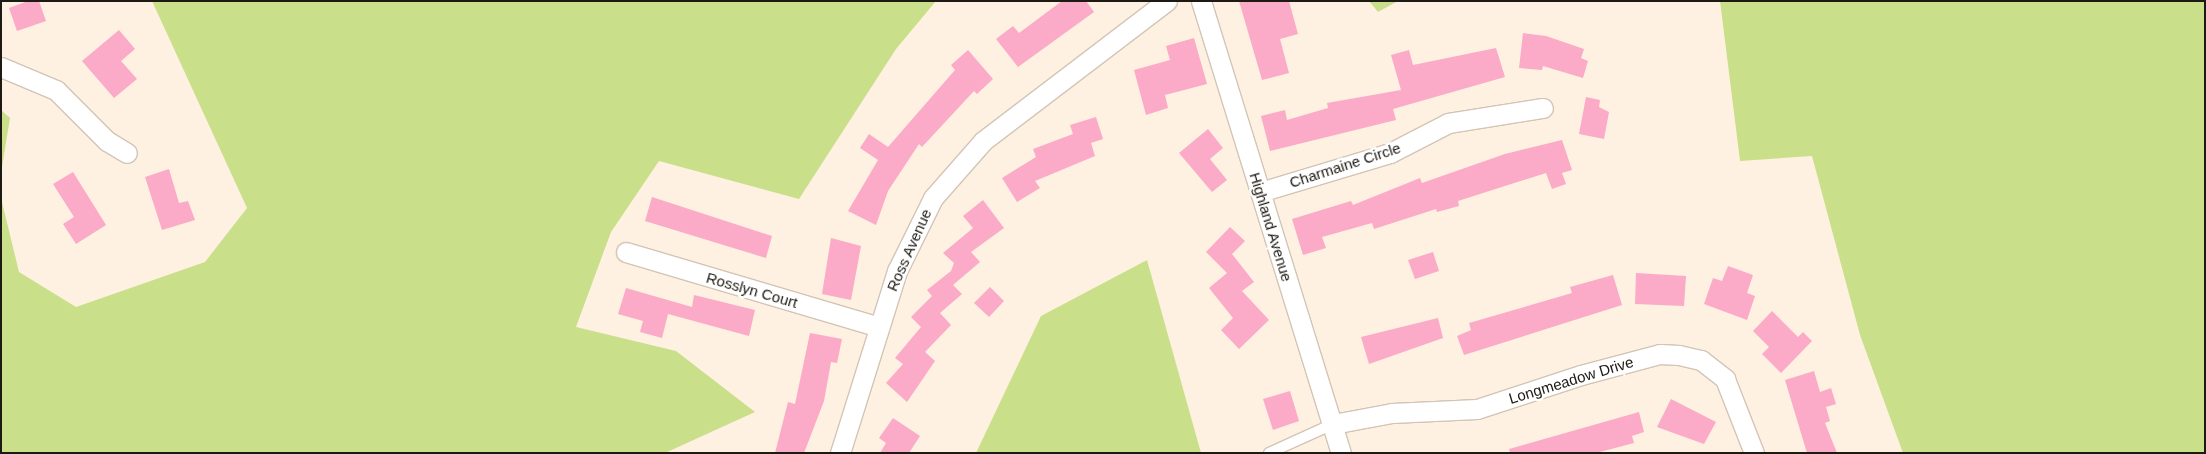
<!DOCTYPE html>
<style>
body{margin:0}
#map{position:relative;width:2206px;height:454px;overflow:hidden;background:#fef1e1;font-family:Arial,sans-serif}
div>[style]{position:absolute}
.green>*{inset:0;background:#cadf89}
.building>*{inset:0;background:#fbaac7}
.roads{filter:drop-shadow(1px 0 #d2c5b6) drop-shadow(-1px 0 #d2c5b6) drop-shadow(0 1px #d2c5b6) drop-shadow(0 -1px #d2c5b6)}
.service>*{height:10px;margin:-5px;padding:0 5px;transform-origin:5px;border-radius:5px;background:#fff}
.minor>*{height:19px;margin:-9.5px;padding:0 9.5px;transform-origin:9.5px;border-radius:9.5px;background:#fff}
span{translate:-50% -50%;white-space:nowrap;text-align:center;line-height:1.15;-webkit-text-stroke:5px #fff;paint-order:stroke}
.street-label{font-size:15px;color:#1d1913}
.frame{position:absolute;inset:0;border:2px solid #1d1913;pointer-events:none}
</style>
<div id="map">
<div class="green">
<i style="clip-path:polygon(152px 1px,936px 1px,896px 49px,799px 199px,659px 161px,611px 232px,576px 327px,676px 351px,755px 412px,665px 453px,1px 453px,1px 198px,19px 272px,76px 307px,205px 262px,247px 208px)"></i>
<i style="clip-path:polygon(1369px 1px,1398px 1px,1378px 12px)"></i>
<i style="clip-path:polygon(1720px 1px,2205px 1px,2205px 453px,1903px 453px,1860px 335px,1812px 156px,1740px 161px)"></i>
<i style="clip-path:polygon(1px 110px,10px 118px,1px 173px)"></i>
<i style="clip-path:polygon(1147px 260px,1201px 453px,976px 453px,1041px 316px)"></i>
</div>
<div class="building">
<i style="clip-path:polygon(28px 1px,39px 1px,46px 21px,17px 31px,9px 8px)"></i>
<i style="clip-path:polygon(1062px 1px,1086px 1px,1094px 12px,1018px 67px,996px 39px,1013px 26px,1019px 33px)"></i>
<i style="clip-path:polygon(1239px 1px,1289px 1px,1298px 34px,1280px 39px,1289px 73px,1262px 80px)"></i>
<i style="clip-path:polygon(119px 30px,135px 49px,121px 61px,137px 79px,114px 98px,82px 61px)"></i>
<i style="clip-path:polygon(1523px 33px,1546px 36px,1584px 49px,1581px 58px,1588px 61px,1583px 78px,1543px 66px,1542px 70px,1519px 68px)"></i>
<i style="clip-path:polygon(1194px 38px,1207px 84px,1165px 95px,1168px 108px,1146px 115px,1134px 70px,1170px 60px,1166px 46px)"></i>
<i style="clip-path:polygon(1496px 48px,1505px 77px,1393px 109px,1396px 120px,1270px 151px,1261px 116px,1285px 110px,1287px 120px,1328px 108px,1327px 103px,1401px 90px,1391px 55px,1409px 50px,1413px 65px)"></i>
<i style="clip-path:polygon(968px 50px,993px 79px,977px 94px,974px 91px,922px 147px,919px 144px,888px 191px,876px 225px,848px 211px,878px 160px,860px 148px,869px 134px,888px 147px,955px 70px,951px 65px)"></i>
<i style="clip-path:polygon(1586px 97px,1600px 100px,1599px 107px,1609px 112px,1604px 139px,1579px 134px)"></i>
<i style="clip-path:polygon(1096px 117px,1103px 139px,1091px 143px,1095px 156px,1035px 181px,1040px 188px,1017px 202px,1002px 178px,1036px 157px,1033px 149px,1073px 134px,1070px 125px)"></i>
<i style="clip-path:polygon(1208px 129px,1223px 148px,1210px 159px,1227px 180px,1212px 192px,1179px 153px)"></i>
<i style="clip-path:polygon(1562px 140px,1572px 170px,1562px 173px,1566px 184px,1552px 189px,1546px 173px,1458px 201px,1459px 206px,1437px 212px,1436px 209px,1374px 229px,1372px 223px,1322px 237px,1326px 248px,1303px 255px,1292px 219px,1351px 201px,1353px 205px,1420px 178px,1422px 183px,1505px 154px)"></i>
<i style="clip-path:polygon(169px 169px,179px 203px,188px 201px,195px 220px,162px 230px,145px 177px)"></i>
<i style="clip-path:polygon(73px 172px,106px 225px,76px 244px,63px 224px,74px 217px,53px 184px)"></i>
<i style="clip-path:polygon(652px 197px,772px 236px,766px 258px,645px 221px)"></i>
<i style="clip-path:polygon(983px 200px,1004px 228px,971px 252px,980px 262px,953px 285px,962px 294px,940px 313px,951px 325px,925px 352px,935px 361px,907px 402px,886px 383px,903px 364px,895px 358px,921px 327px,911px 317px,932px 296px,927px 290px,951px 271px,954px 263px,943px 253px,973px 228px,963px 216px)"></i>
<i style="clip-path:polygon(1230px 227px,1245px 241px,1232px 254px,1254px 282px,1242px 291px,1269px 320px,1239px 349px,1221px 330px,1233px 318px,1209px 288px,1227px 273px,1206px 252px)"></i>
<i style="clip-path:polygon(831px 238px,861px 246px,851px 300px,822px 294px)"></i>
<i style="clip-path:polygon(1433px 252px,1439px 271px,1415px 279px,1408px 260px)"></i>
<i style="clip-path:polygon(1728px 266px,1753px 275px,1747px 293px,1755px 296px,1747px 320px,1704px 304px,1713px 278px,1722px 281px)"></i>
<i style="clip-path:polygon(1636px 273px,1686px 276px,1684px 306px,1635px 304px)"></i>
<i style="clip-path:polygon(1613px 275px,1622px 305px,1464px 355px,1457px 336px,1471px 330px,1469px 323px,1572px 293px,1570px 287px)"></i>
<i style="clip-path:polygon(990px 287px,1004px 301px,989px 317px,974px 303px)"></i>
<i style="clip-path:polygon(626px 288px,692px 307px,694px 295px,755px 310px,749px 336px,668px 314px,662px 338px,640px 332px,643px 321px,618px 314px)"></i>
<i style="clip-path:polygon(1772px 311px,1798px 337px,1803px 332px,1812px 341px,1781px 373px,1762px 354px,1769px 347px,1753px 331px)"></i>
<i style="clip-path:polygon(1438px 318px,1443px 338px,1369px 364px,1361px 337px)"></i>
<i style="clip-path:polygon(810px 333px,842px 339px,837px 363px,831px 362px,824px 401px,804px 453px,775px 453px,788px 402px,795px 404px)"></i>
<i style="clip-path:polygon(1814px 371px,1820px 392px,1831px 388px,1836px 404px,1826px 407px,1830px 421px,1825px 423px,1837px 453px,1807px 453px,1785px 380px)"></i>
<i style="clip-path:polygon(1290px 391px,1299px 421px,1273px 430px,1263px 399px)"></i>
<i style="clip-path:polygon(1671px 399px,1716px 422px,1704px 444px,1657px 427px)"></i>
<i style="clip-path:polygon(1639px 412px,1644px 432px,1632px 436px,1634px 443px,1596px 453px,1510px 453px,1509px 449px)"></i>
<i style="clip-path:polygon(893px 418px,920px 436px,909px 453px,880px 453px,886px 443px,879px 438px)"></i>
</div>
<div class="roads">
<div class="service">
<i style="left:1269px;top:453px;width:70px;rotate:-24.4deg"></i>
</div>
<div class="minor">
<i style="left:1201px;top:1px;width:473px;rotate:72.8deg"></i>
<i style="left:1px;top:67px;width:60px;rotate:22.7deg"></i>
<i style="left:56px;top:90px;width:72px;rotate:45deg"></i>
<i style="left:107px;top:141px;width:23px;rotate:31deg"></i>
<i style="left:1260px;top:192px;width:136px;rotate:-16.7deg"></i>
<i style="left:1390px;top:153px;width:65px;rotate:-27.3deg"></i>
<i style="left:1448px;top:123px;width:96px;rotate:-9deg"></i>
<i style="left:626px;top:252px;width:264px;rotate:16.5deg"></i>
<i style="left:1333px;top:424px;width:60px;rotate:-10.6deg"></i>
<i style="left:1392px;top:413px;width:85px;rotate:-2.7deg"></i>
<i style="left:1477px;top:409px;width:109px;rotate:-18.1deg"></i>
<i style="left:1581px;top:375px;width:82px;rotate:-14.9deg"></i>
<i style="left:1660px;top:354px;width:19px;rotate:3deg"></i>
<i style="left:1679px;top:355px;width:23px;rotate:13deg"></i>
<i style="left:1701px;top:360px;width:31px;rotate:38deg"></i>
<i style="left:1725px;top:379px;width:79px;rotate:68.6deg"></i>
<i style="left:840px;top:453px;width:191px;rotate:-72.6deg"></i>
<i style="left:897px;top:271px;width:81px;rotate:-63.7deg"></i>
<i style="left:933px;top:198px;width:76px;rotate:-48.7deg"></i>
<i style="left:983px;top:141px;width:231px;rotate:-37.3deg"></i>
</div>
</div>
<div class="street-label">
<span style="left:1345px;top:165px;rotate:-18deg">Charmaine Circle</span>
<span style="left:1271px;top:227px;rotate:73deg">Highland Avenue</span>
<span style="left:909px;top:250px;rotate:-66deg">Ross Avenue</span>
<span style="left:752px;top:290px;rotate:16deg">Rosslyn Court</span>
<span style="left:1571px;top:380px;rotate:-17deg">Longmeadow Drive</span>
</div>
<div class="frame"></div>
</div>
